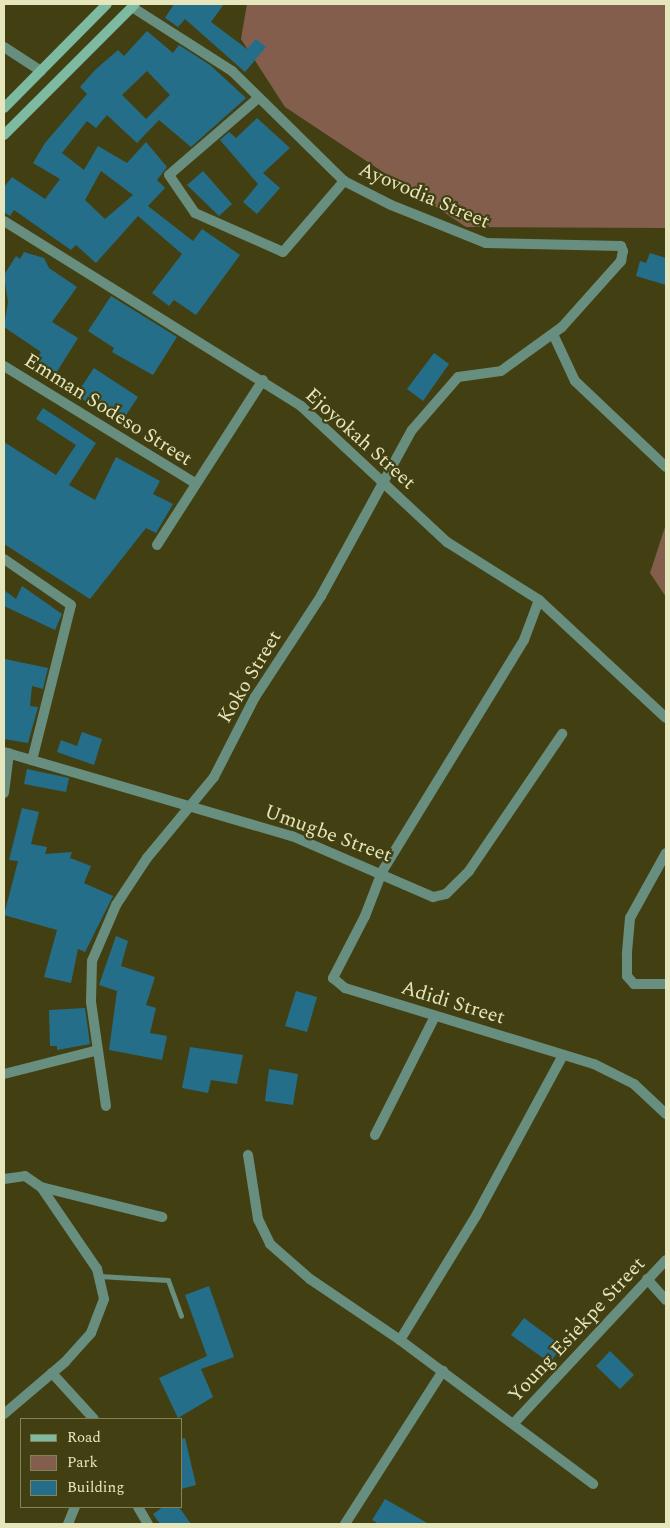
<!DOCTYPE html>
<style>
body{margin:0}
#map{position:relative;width:670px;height:1528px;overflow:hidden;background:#424012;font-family:Spectral,serif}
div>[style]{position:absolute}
.green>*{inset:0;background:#835e4c}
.building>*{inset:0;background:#246e8a}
.lane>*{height:5px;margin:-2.5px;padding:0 2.5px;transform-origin:2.5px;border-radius:2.5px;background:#678e7e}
.street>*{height:10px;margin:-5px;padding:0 5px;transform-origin:5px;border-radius:5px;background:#678e7e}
.secondary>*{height:10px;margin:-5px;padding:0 5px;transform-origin:5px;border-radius:5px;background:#7cbaa1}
span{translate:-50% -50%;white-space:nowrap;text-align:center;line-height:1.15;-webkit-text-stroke:4.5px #424012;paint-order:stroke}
.street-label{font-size:20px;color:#e6e6bc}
.frame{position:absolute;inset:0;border:5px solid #e6e6bc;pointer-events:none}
.legend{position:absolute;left:20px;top:1418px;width:162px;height:90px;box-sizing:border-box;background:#424012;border:1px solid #848256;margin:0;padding:6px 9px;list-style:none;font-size:15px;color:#e6e6bc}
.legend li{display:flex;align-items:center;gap:10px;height:25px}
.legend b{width:25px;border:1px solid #848256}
</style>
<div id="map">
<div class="green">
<i style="clip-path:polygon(247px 4px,666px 4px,666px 228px,466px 227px,285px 107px,241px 39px)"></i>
<i style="clip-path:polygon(666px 524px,666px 597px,650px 573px)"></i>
</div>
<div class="building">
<i style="clip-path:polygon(174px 4px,224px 4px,211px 22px,247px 49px,256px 39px,266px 47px,245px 72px,185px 19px,178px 27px,165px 18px)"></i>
<i style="clip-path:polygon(evenodd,147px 31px,173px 53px,179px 45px,210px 65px,246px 98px,191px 147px,159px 120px,137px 143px,107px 115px,96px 128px,87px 121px,62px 153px,84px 170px,98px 146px,127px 163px,146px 142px,167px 167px,157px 180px,165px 188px,148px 206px,193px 241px,202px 229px,240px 255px,196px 315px,174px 300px,169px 306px,152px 293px,182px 254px,138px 216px,96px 263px,76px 245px,71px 250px,14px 210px,10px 216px,4px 212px,4px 187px,12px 177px,45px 199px,60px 179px,33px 163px,45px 143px,87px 94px,80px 87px,95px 70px,118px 50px,124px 56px,147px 31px,147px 71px,170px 95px,146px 119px,122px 95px,147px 71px,147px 31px,101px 171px,133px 195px,105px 219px,85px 200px,101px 171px)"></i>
<i style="clip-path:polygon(257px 118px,290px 148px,263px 173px,280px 188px,257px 214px,243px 202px,258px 184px,220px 140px,229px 132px,236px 138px)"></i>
<i style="clip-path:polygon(203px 171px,232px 204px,219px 216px,187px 185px)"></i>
<i style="clip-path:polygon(24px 252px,44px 258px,49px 268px,77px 287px,52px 322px,78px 338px,53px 378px,33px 365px,41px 352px,4px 327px,8px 302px,4px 275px,16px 256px,20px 259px)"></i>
<i style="clip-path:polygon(650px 253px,666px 258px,666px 285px,636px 276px,640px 261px,646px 263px)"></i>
<i style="clip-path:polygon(111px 296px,177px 337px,153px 375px,112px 352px,114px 348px,88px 331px)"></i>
<i style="clip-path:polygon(434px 353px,449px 364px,423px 401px,407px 389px)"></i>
<i style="clip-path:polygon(94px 368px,138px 397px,120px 424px,76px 395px)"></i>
<i style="clip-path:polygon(43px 408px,96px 443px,69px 485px,95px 500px,116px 457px,160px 481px,153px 494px,173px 504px,156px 533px,146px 528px,90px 599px,4px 544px,4px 442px,56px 475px,76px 445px,36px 419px)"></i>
<i style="clip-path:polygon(22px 586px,62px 614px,55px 630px,4px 606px,4px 590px,16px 599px)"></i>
<i style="clip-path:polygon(5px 659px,48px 668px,43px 689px,32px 686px,30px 706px,38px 707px,28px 743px,4px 739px)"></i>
<i style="clip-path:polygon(82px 732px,102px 739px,94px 765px,57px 752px,61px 740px,77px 746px)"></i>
<i style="clip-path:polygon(27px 769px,69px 778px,66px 792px,24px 784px)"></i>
<i style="clip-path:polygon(22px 808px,39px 812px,31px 844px,47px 847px,45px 854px,72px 852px,70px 858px,91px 866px,84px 883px,113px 896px,85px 952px,78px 949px,71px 983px,44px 977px,57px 930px,4px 915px,18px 861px,9px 860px)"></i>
<i style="clip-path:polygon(116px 936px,128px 941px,121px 966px,155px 977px,146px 1005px,156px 1008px,150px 1033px,167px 1036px,162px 1060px,109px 1050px,117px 991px,99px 985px)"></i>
<i style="clip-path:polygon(296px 991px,317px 997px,307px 1032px,285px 1026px)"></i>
<i style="clip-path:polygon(85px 1008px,90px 1044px,57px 1050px,57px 1046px,50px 1046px,49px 1010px)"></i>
<i style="clip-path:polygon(190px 1047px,243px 1055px,237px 1084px,211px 1080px,208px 1093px,182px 1088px)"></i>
<i style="clip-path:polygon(269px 1069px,298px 1074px,293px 1105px,265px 1101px)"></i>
<i style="clip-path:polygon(209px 1286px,234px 1357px,201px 1369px,213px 1397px,178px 1418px,159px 1378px,207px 1356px,185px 1295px)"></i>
<i style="clip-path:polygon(524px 1318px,562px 1346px,550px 1363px,511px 1335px)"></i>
<i style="clip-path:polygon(610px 1351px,634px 1375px,620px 1389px,596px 1366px)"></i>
<i style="clip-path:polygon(185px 1438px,196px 1485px,181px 1489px,181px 1439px)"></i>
<i style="clip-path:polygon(385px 1499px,429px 1524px,379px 1524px,372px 1520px)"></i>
<i style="clip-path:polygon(163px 1507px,179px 1507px,191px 1524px,160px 1524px,153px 1514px)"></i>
</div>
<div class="lane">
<i style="left:99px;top:1276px;width:69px;rotate:3.3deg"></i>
<i style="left:168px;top:1280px;width:38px;rotate:70deg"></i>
</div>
<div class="street">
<i style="left:4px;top:47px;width:44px;rotate:33deg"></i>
<i style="left:257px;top:99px;width:116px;rotate:139.2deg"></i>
<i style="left:169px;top:175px;width:46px;rotate:55.6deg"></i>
<i style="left:195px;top:213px;width:96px;rotate:23.9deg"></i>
<i style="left:283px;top:252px;width:94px;rotate:-49.3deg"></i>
<i style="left:4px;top:221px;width:350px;rotate:31.9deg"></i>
<i style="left:301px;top:406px;width:200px;rotate:43deg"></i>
<i style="left:447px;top:542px;width:109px;rotate:32.2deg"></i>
<i style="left:539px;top:600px;width:173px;rotate:42.9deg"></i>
<i style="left:553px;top:334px;width:52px;rotate:64.9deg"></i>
<i style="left:575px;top:381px;width:125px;rotate:43.4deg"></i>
<i style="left:4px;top:366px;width:224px;rotate:31.5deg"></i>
<i style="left:157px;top:545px;width:196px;rotate:-57.3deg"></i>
<i style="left:4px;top:559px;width:81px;rotate:34.5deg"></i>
<i style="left:71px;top:605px;width:160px;rotate:104.1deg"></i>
<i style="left:539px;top:600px;width:43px;rotate:110.6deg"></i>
<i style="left:524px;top:640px;width:272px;rotate:121.5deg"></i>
<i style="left:382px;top:872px;width:47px;rotate:111.1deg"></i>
<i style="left:365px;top:916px;width:70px;rotate:117.3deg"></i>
<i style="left:333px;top:978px;width:16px;rotate:40deg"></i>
<i style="left:345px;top:988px;width:260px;rotate:17deg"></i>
<i style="left:594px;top:1064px;width:45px;rotate:26.6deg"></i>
<i style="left:634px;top:1084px;width:44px;rotate:43.2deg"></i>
<i style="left:4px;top:752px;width:300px;rotate:16.3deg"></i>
<i style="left:292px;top:836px;width:154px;rotate:23.4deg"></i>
<i style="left:433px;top:897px;width:13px;rotate:-13deg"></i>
<i style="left:446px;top:894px;width:33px;rotate:-45deg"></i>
<i style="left:469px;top:871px;width:166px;rotate:-55.8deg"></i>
<i style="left:4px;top:793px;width:40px;rotate:-82.9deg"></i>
<i style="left:666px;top:853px;width:74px;rotate:119deg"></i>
<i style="left:630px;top:918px;width:37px;rotate:95deg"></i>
<i style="left:627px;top:955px;width:21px;rotate:90deg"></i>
<i style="left:627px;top:976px;width:11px;rotate:49deg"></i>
<i style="left:634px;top:984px;width:32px"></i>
<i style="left:4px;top:1074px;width:97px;rotate:-14.3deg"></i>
<i style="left:106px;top:1106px;width:105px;rotate:-98.2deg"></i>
<i style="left:91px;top:1002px;width:41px;rotate:-88.6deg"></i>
<i style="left:92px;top:961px;width:61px;rotate:-66.8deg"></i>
<i style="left:116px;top:905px;width:56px;rotate:-56.6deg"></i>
<i style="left:147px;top:858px;width:105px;rotate:-50.4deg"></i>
<i style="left:214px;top:777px;width:90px;rotate:-62.9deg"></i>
<i style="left:255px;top:697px;width:121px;rotate:-56.8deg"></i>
<i style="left:321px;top:596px;width:189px;rotate:-61.3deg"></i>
<i style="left:412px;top:430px;width:70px;rotate:-49deg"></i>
<i style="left:458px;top:377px;width:43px;rotate:-7.9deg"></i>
<i style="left:501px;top:371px;width:75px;rotate:-35.8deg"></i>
<i style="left:562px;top:327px;width:89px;rotate:-48.2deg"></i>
<i style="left:621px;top:261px;width:10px;rotate:-79deg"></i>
<i style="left:623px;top:251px;width:5px;rotate:-112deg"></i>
<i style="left:621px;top:246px;width:135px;rotate:-178.7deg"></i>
<i style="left:486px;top:243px;width:102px;rotate:-158.2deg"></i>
<i style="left:391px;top:205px;width:53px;rotate:-152.9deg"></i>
<i style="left:344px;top:181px;width:157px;rotate:-135.5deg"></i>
<i style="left:232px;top:71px;width:119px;rotate:-147.4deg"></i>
<i style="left:375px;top:1135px;width:133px;rotate:-63.2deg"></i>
<i style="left:248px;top:1155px;width:65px;rotate:81.1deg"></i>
<i style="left:258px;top:1219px;width:28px;rotate:64deg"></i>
<i style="left:270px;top:1244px;width:53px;rotate:41.2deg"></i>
<i style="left:310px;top:1279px;width:109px;rotate:34.1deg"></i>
<i style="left:400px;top:1340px;width:241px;rotate:36.7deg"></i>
<i style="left:4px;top:1179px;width:21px;rotate:-8deg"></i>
<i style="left:25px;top:1176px;width:19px;rotate:35deg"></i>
<i style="left:41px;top:1187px;width:125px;rotate:13.9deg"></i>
<i style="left:647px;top:1279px;width:28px;rotate:48deg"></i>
<i style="left:400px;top:1340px;width:145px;rotate:-58.5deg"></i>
<i style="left:476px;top:1216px;width:183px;rotate:-61.6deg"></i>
<i style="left:52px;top:1373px;width:62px;rotate:47.6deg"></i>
<i style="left:4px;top:1414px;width:80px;rotate:-40.4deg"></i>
<i style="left:65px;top:1362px;width:39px;rotate:-48deg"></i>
<i style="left:91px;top:1333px;width:36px;rotate:-69deg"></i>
<i style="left:104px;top:1299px;width:31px;rotate:-103deg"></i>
<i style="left:97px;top:1269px;width:99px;rotate:-124.3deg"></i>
<i style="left:514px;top:1423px;width:223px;rotate:-47deg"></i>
<i style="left:138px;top:1507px;width:20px;rotate:60deg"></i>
<i style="left:68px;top:1524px;width:18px;rotate:-68deg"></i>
<i style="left:345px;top:1524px;width:182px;rotate:-57.4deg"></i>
</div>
<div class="secondary">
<i style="left:4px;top:108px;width:146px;rotate:-45.3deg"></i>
<i style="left:4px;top:135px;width:185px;rotate:-45deg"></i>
</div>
<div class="street-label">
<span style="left:424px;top:196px;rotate:23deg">Ayovodia Street</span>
<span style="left:108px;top:410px;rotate:32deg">Emman Sodeso Street</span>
<span style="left:360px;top:439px;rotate:42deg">Ejoyokah Street</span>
<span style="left:250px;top:677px;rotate:-59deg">Koko Street</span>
<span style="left:328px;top:834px;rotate:20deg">Umugbe Street</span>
<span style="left:453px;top:1003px;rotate:17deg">Adidi Street</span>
<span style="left:577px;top:1330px;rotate:-47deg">Young Esiekpe Street</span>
</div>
<div class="frame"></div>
<ul class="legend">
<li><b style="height:6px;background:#7cbaa1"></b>Road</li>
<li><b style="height:14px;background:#835e4c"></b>Park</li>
<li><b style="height:14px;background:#246e8a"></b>Building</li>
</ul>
</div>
